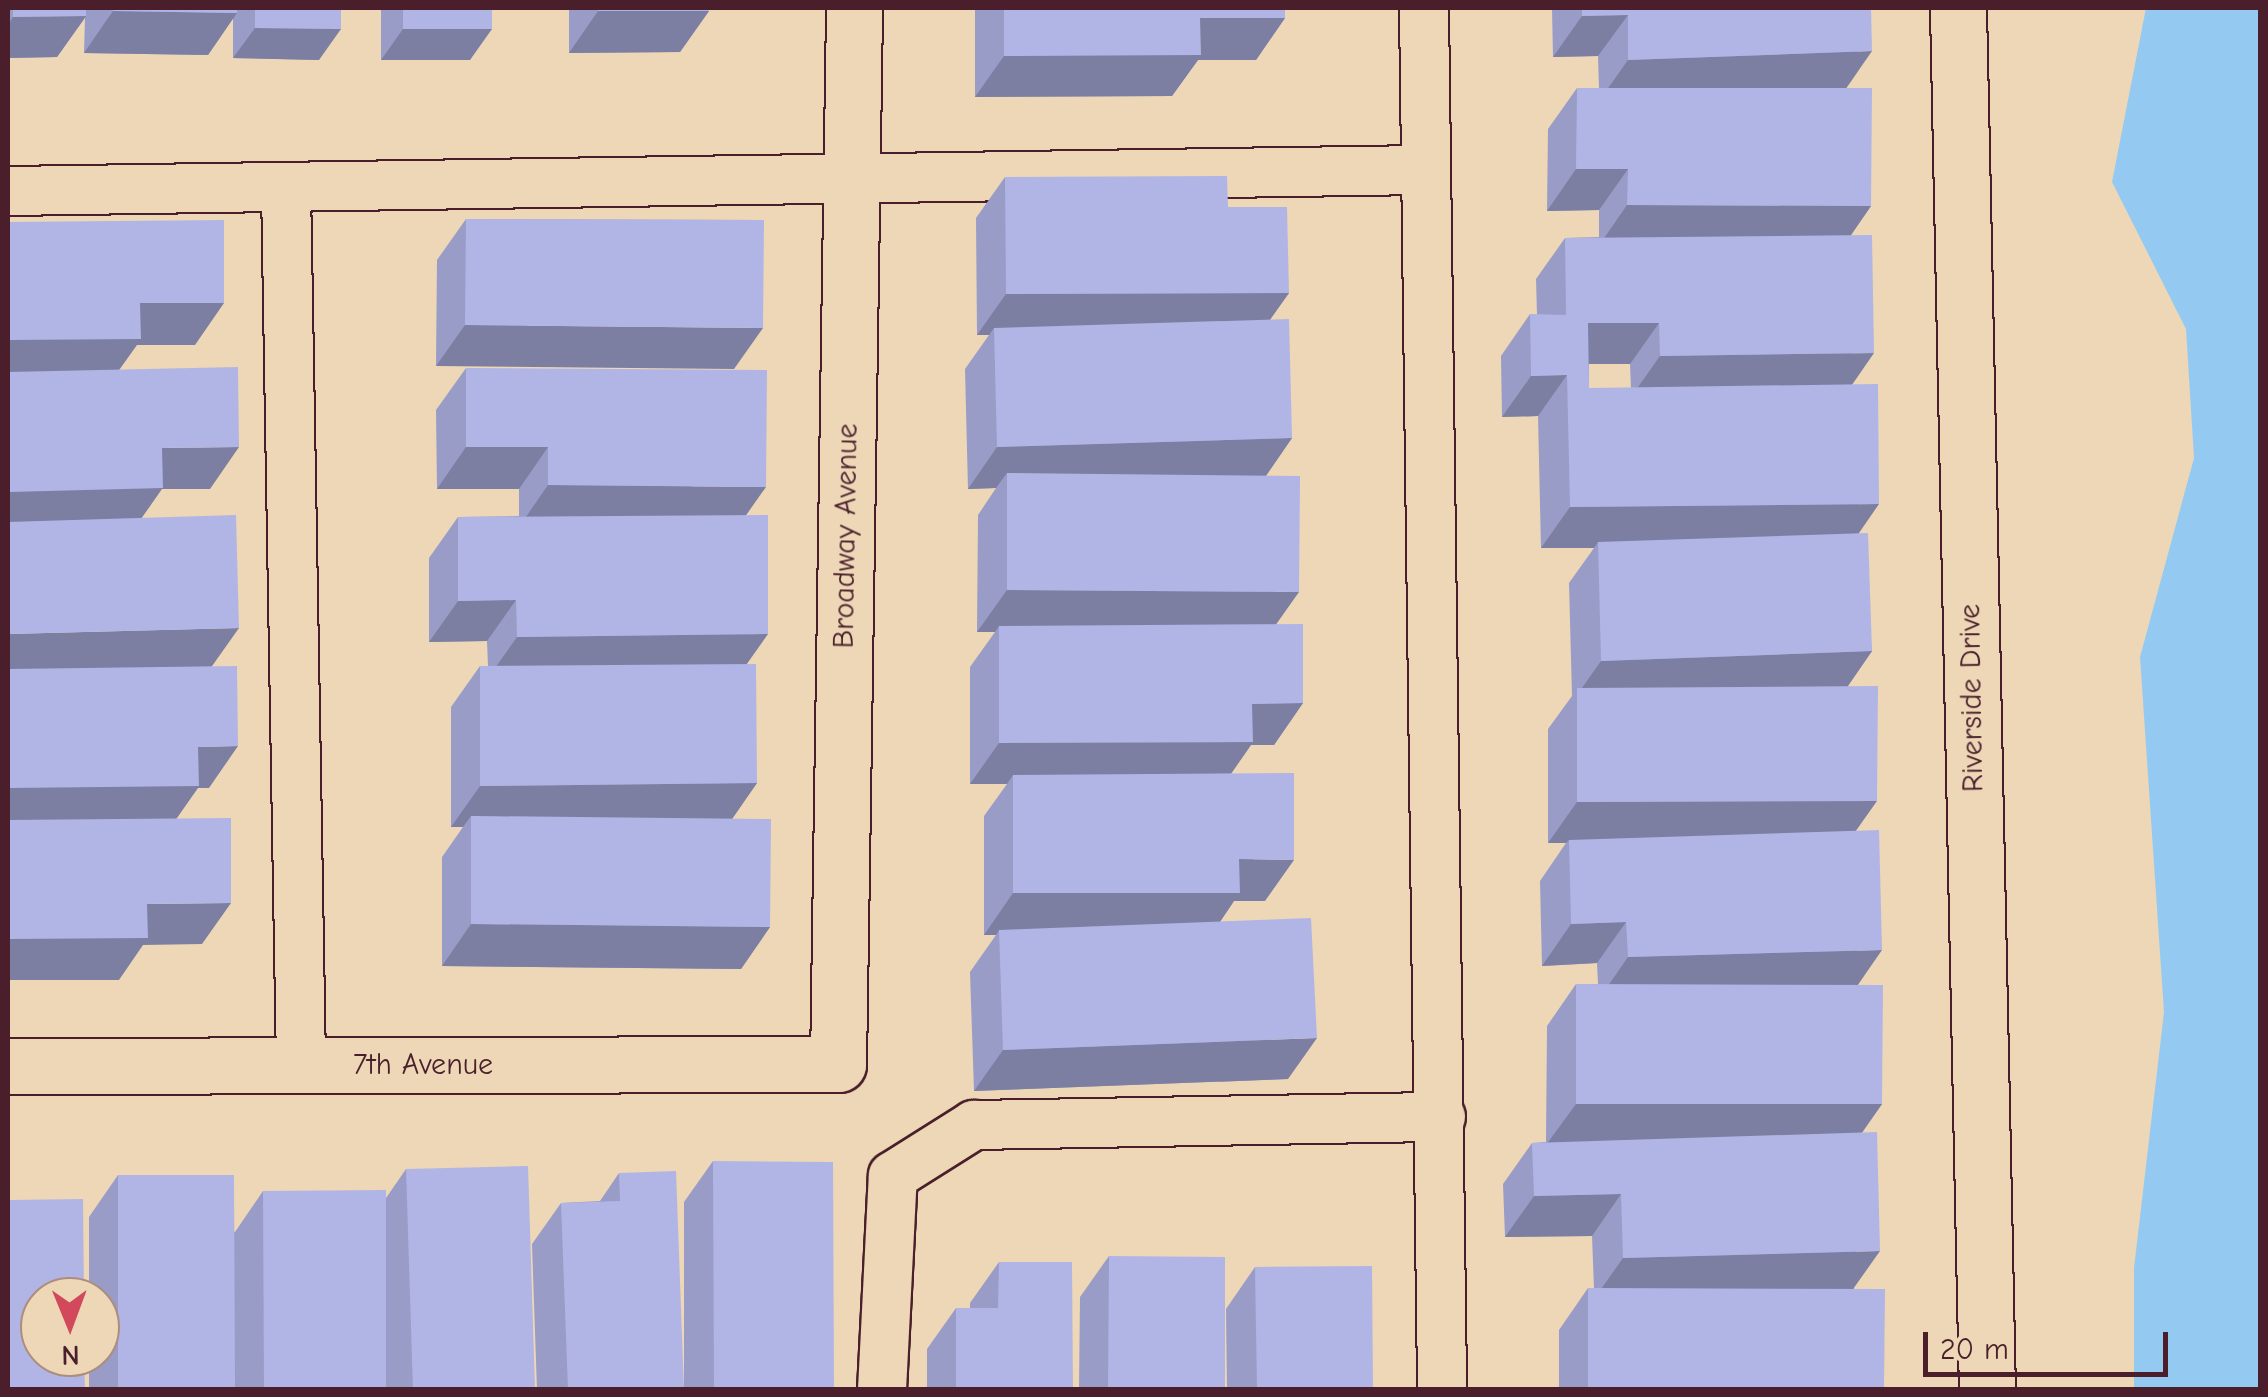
<!DOCTYPE html>
<style>
body{margin:0}
#map{position:relative;width:2268px;height:1397px;overflow:hidden;background:#edd7b6;font-family:"Comic Neue",sans-serif}
div>[style]{position:absolute}
.water>*{inset:0;background:#94caf2}
.roads{filter:drop-shadow(2px 0 #4a1f2b) drop-shadow(-2px 0 #4a1f2b) drop-shadow(0 2px #4a1f2b) drop-shadow(0 -2px #4a1f2b)}
.lane>*{height:48px;margin:-24px;padding:0 24px;transform-origin:24px;border-radius:24px;background:#edd7b6}
.street>*{height:55px;margin:-27.5px;padding:0 27.5px;transform-origin:27.5px;border-radius:27.5px;background:#edd7b6}
.wall>*{inset:0;background:#989cc6}
.shaded-wall>*{inset:0;background:#7c7fa1}
.building>*{inset:0;background:#b1b5e6}
span{translate:-50% -50%;white-space:nowrap;text-align:center;line-height:1.15;-webkit-text-stroke:9px #edd7b6;paint-order:stroke}
.street-label{font-size:30px;color:#4a1f2b}
.frame{position:absolute;inset:0;border:10px solid #4a1f2b;pointer-events:none}
.north{position:absolute;left:20px;top:1277px;width:100px;height:100px;box-sizing:border-box;background:#edd7b6;border:2px solid #ac8d7e;border-radius:50%;rotate:179deg;font-size:28px;font-weight:700;line-height:40px;text-align:center;color:#4a1f2b}
.north::after{content:'';display:block;margin:auto;width:35px;height:45px;background:#d1495b;clip-path:polygon(50% 0,100% 100%,50% 72%,0 100%)}
.scale{position:absolute;left:1923px;top:1332px;width:245px;height:45px;box-sizing:border-box;border:5px solid #4a1f2b;border-top:0;padding-left:12px;font-size:30px;line-height:35px;white-space:nowrap;color:#4a1f2b;-webkit-text-stroke:8px #edd7b6;paint-order:stroke}
</style>
<div id="map">
<div class="water">
<i style="clip-path:polygon(2146px 8px,2259px 8px,2260px 1389px,2134px 1389px,2134px 1268px,2164px 1012px,2140px 657px,2194px 458px,2186px 329px,2112px 182px)"></i>
</div>
<div class="roads">
<div class="lane">
<i style="left:1424px;top:8px;width:1382px;rotate:89.25deg"></i>
<i style="left:286px;top:187px;width:878px;rotate:89.02deg"></i>
<i style="left:8px;top:191px;width:1417px;rotate:-0.85deg"></i>
<i style="left:882px;top:1390px;width:214px;rotate:-87.1deg"></i>
<i style="left:893px;top:1176px;width:96px;rotate:-32.2deg"></i>
<i style="left:974px;top:1125px;width:467px;rotate:-1deg"></i>
</div>
<div class="street">
<i style="left:1958px;top:8px;width:1382px;rotate:88.8deg"></i>
<i style="left:8px;top:1066px;width:830px;rotate:-0.14deg"></i>
<i style="left:838px;top:1064px;width:1056px;rotate:-89.13deg"></i>
</div>
</div>
<div class="wall">
<i style="clip-path:polygon(8px 8px,341px 8px,319px 60px,233px 58px,233px 18px,208px 55px,84px 53px,85px 18px,57px 57px,8px 58px)"></i>
<i style="clip-path:polygon(381px 8px,492px 8px,470px 60px,381px 60px)"></i>
<i style="clip-path:polygon(569px 8px,709px 8px,709px 11px,680px 52px,569px 53px)"></i>
<i style="clip-path:polygon(975px 8px,1285px 8px,1285px 18px,1256px 60px,1198px 60px,1172px 96px,975px 97px)"></i>
<i style="clip-path:polygon(evenodd,1552px 8px,1871px 8px,1846px 88px,1871px 206px,1851px 235px,1852px 385px,1859px 533px,1872px 651px,1848px 686px,1856px 831px,1857px 985px,1882px 1104px,1862px 1133px,1854px 1289px,1884px 1390px,1559px 1390px,1559px 1330px,1588px 1288px,1594px 1288px,1592px 1236px,1505px 1237px,1503px 1184px,1532px 1143px,1546px 1142px,1547px 1026px,1576px 984px,1598px 984px,1597px 963px,1542px 966px,1540px 881px,1566px 843px,1548px 843px,1548px 729px,1572px 696px,1569px 583px,1594px 548px,1541px 548px,1538px 416px,1502px 417px,1501px 356px,1530px 314px,1537px 315px,1536px 279px,1565px 238px,1599px 237px,1599px 210px,1547px 211px,1548px 129px,1577px 88px,1599px 88px,1598px 56px,1553px 57px,1552px 8px,1589px 364px,1630px 364px,1631px 388px,1589px 388px,1589px 364px)"></i>
<i style="clip-path:polygon(1005px 177px,1228px 207px,1289px 293px,1270px 319px,1292px 438px,1266px 476px,1276px 624px,1303px 703px,1274px 745px,1251px 745px,1231px 773px,1265px 901px,1234px 901px,1220px 922px,1288px 1079px,974px 1091px,970px 972px,996px 935px,984px 935px,984px 816px,1007px 784px,970px 784px,970px 667px,995px 632px,977px 632px,978px 515px,996px 488px,968px 489px,965px 369px,989px 335px,977px 335px,976px 218px)"></i>
<i style="clip-path:polygon(466px 219px,764px 220px,436px 366px,437px 260px)"></i>
<i style="clip-path:polygon(466px 368px,746px 515px,747px 664px,757px 783px,732px 818px,770px 927px,741px 969px,442px 966px,442px 857px,463px 827px,451px 827px,451px 707px,480px 666px,488px 666px,487px 641px,429px 642px,429px 558px,458px 517px,519px 516px,519px 489px,437px 489px,436px 410px)"></i>
<i style="clip-path:polygon(713px 1161px,834px 1390px,537px 1390px,532px 1244px,561px 1203px,600px 1201px,619px 1173px,684px 1388px,684px 1202px)"></i>
<i style="clip-path:polygon(406px 1169px,535px 1390px,89px 1390px,89px 1357px,100px 1357px,100px 1297px,89px 1297px,89px 1217px,118px 1175px,235px 1232px,263px 1191px,386px 1198px)"></i>
<i style="clip-path:polygon(1109px 1256px,1225px 1390px,1079px 1390px,1080px 1297px)"></i>
<i style="clip-path:polygon(999px 1262px,1073px 1390px,927px 1390px,927px 1349px,956px 1308px,970px 1308px,970px 1303px)"></i>
<i style="clip-path:polygon(1255px 1267px,1373px 1390px,1227px 1390px,1226px 1309px)"></i>
</div>
<div class="shaded-wall">
<i style="clip-path:polygon(113px 11px,237px 13px,208px 55px,84px 53px)"></i>
<i style="clip-path:polygon(598px 11px,709px 11px,680px 52px,569px 53px)"></i>
<i style="clip-path:polygon(1628px 15px,1598px 56px,1553px 57px,1582px 16px)"></i>
<i style="clip-path:polygon(86px 16px,57px 57px,8px 58px,8px 25px,13px 17px)"></i>
<i style="clip-path:polygon(1200px 18px,1285px 18px,1256px 60px,1198px 60px,1172px 96px,975px 97px,1004px 56px)"></i>
<i style="clip-path:polygon(255px 28px,341px 29px,319px 60px,233px 58px)"></i>
<i style="clip-path:polygon(403px 29px,492px 29px,470px 60px,381px 60px)"></i>
<i style="clip-path:polygon(1872px 51px,1843px 93px,1599px 101px,1628px 60px)"></i>
<i style="clip-path:polygon(1576px 169px,1628px 169px,1599px 210px,1547px 211px)"></i>
<i style="clip-path:polygon(1627px 205px,1871px 206px,1842px 248px,1598px 247px)"></i>
<i style="clip-path:polygon(1289px 293px,1260px 334px,994px 328px,989px 335px,977px 335px,1006px 294px)"></i>
<i style="clip-path:polygon(140px 303px,224px 303px,195px 345px,137px 345px,112px 380px,8px 381px,8px 340px)"></i>
<i style="clip-path:polygon(1588px 323px,1659px 323px,1630px 364px,1559px 364px)"></i>
<i style="clip-path:polygon(465px 325px,763px 328px,734px 369px,436px 366px)"></i>
<i style="clip-path:polygon(1874px 353px,1845px 395px,1631px 397px,1660px 356px)"></i>
<i style="clip-path:polygon(1567px 375px,1538px 416px,1502px 417px,1531px 376px)"></i>
<i style="clip-path:polygon(1292px 438px,1263px 480px,1007px 473px,996px 488px,968px 489px,997px 447px)"></i>
<i style="clip-path:polygon(239px 447px,210px 489px,162px 489px,134px 529px,8px 532px,8px 492px,162px 448px)"></i>
<i style="clip-path:polygon(466px 447px,548px 447px,519px 489px,437px 489px)"></i>
<i style="clip-path:polygon(548px 485px,766px 487px,737px 528px,519px 527px)"></i>
<i style="clip-path:polygon(1879px 504px,1850px 546px,1598px 542px,1594px 548px,1541px 548px,1570px 507px)"></i>
<i style="clip-path:polygon(1007px 590px,1299px 592px,1270px 633px,999px 626px,995px 632px,977px 632px)"></i>
<i style="clip-path:polygon(516px 600px,487px 641px,429px 642px,458px 601px)"></i>
<i style="clip-path:polygon(239px 628px,210px 669px,8px 675px,8px 634px)"></i>
<i style="clip-path:polygon(768px 634px,739px 675px,488px 678px,517px 637px)"></i>
<i style="clip-path:polygon(1872px 651px,1843px 693px,1577px 695px,1601px 661px)"></i>
<i style="clip-path:polygon(1303px 703px,1274px 745px,1251px 745px,1224px 784px,1013px 775px,1007px 784px,970px 784px,999px 743px,1252px 704px)"></i>
<i style="clip-path:polygon(238px 746px,209px 788px,198px 788px,170px 828px,8px 829px,8px 788px,198px 747px)"></i>
<i style="clip-path:polygon(757px 783px,728px 825px,471px 816px,463px 827px,451px 827px,480px 786px)"></i>
<i style="clip-path:polygon(1877px 801px,1848px 842px,1569px 840px,1566px 843px,1548px 843px,1577px 802px)"></i>
<i style="clip-path:polygon(1239px 859px,1294px 860px,1265px 901px,1234px 901px,1211px 935px,999px 930px,996px 935px,984px 935px,1013px 893px)"></i>
<i style="clip-path:polygon(231px 903px,202px 944px,143px 945px,119px 980px,8px 980px,8px 939px,147px 904px)"></i>
<i style="clip-path:polygon(1626px 922px,1597px 963px,1542px 966px,1571px 924px)"></i>
<i style="clip-path:polygon(471px 924px,770px 927px,741px 969px,442px 966px)"></i>
<i style="clip-path:polygon(1882px 950px,1853px 992px,1599px 999px,1628px 957px)"></i>
<i style="clip-path:polygon(1317px 1038px,1288px 1079px,974px 1091px,1003px 1050px)"></i>
<i style="clip-path:polygon(1576px 1104px,1882px 1104px,1853px 1145px,1546px 1145px)"></i>
<i style="clip-path:polygon(1621px 1194px,1592px 1236px,1505px 1237px,1534px 1196px)"></i>
<i style="clip-path:polygon(1880px 1251px,1851px 1292px,1594px 1299px,1623px 1258px)"></i>
</div>
<div class="building">
<i style="clip-path:polygon(13px 8px,86px 8px,86px 16px,13px 17px)"></i>
<i style="clip-path:polygon(113px 8px,237px 8px,237px 13px,113px 11px)"></i>
<i style="clip-path:polygon(255px 8px,341px 8px,341px 29px,255px 28px)"></i>
<i style="clip-path:polygon(403px 8px,492px 8px,492px 29px,403px 29px)"></i>
<i style="clip-path:polygon(598px 8px,709px 8px,709px 11px,598px 11px)"></i>
<i style="clip-path:polygon(1004px 8px,1285px 8px,1285px 18px,1200px 18px,1201px 55px,1004px 56px)"></i>
<i style="clip-path:polygon(1582px 8px,1871px 8px,1872px 51px,1628px 60px,1628px 15px,1582px 16px)"></i>
<i style="clip-path:polygon(1577px 88px,1872px 88px,1871px 206px,1627px 205px,1628px 169px,1576px 169px)"></i>
<i style="clip-path:polygon(1227px 176px,1228px 207px,1287px 207px,1289px 293px,1006px 294px,1005px 177px)"></i>
<i style="clip-path:polygon(466px 219px,764px 220px,763px 328px,465px 325px)"></i>
<i style="clip-path:polygon(224px 220px,224px 303px,140px 303px,141px 339px,8px 340px,8px 222px)"></i>
<i style="clip-path:polygon(1872px 235px,1874px 353px,1660px 356px,1659px 323px,1588px 323px,1589px 388px,1878px 384px,1879px 504px,1570px 507px,1567px 375px,1531px 376px,1530px 314px,1566px 315px,1565px 238px)"></i>
<i style="clip-path:polygon(1289px 319px,1292px 438px,997px 447px,994px 328px)"></i>
<i style="clip-path:polygon(238px 367px,239px 447px,162px 448px,163px 488px,8px 492px,8px 372px)"></i>
<i style="clip-path:polygon(466px 368px,767px 370px,766px 487px,548px 485px,548px 447px,466px 447px)"></i>
<i style="clip-path:polygon(1007px 473px,1300px 476px,1299px 592px,1007px 590px)"></i>
<i style="clip-path:polygon(236px 515px,239px 628px,8px 634px,8px 522px)"></i>
<i style="clip-path:polygon(768px 515px,768px 634px,517px 637px,516px 600px,458px 601px,458px 517px)"></i>
<i style="clip-path:polygon(1868px 533px,1872px 651px,1601px 661px,1598px 542px)"></i>
<i style="clip-path:polygon(1303px 624px,1303px 703px,1252px 704px,1253px 742px,999px 743px,999px 626px)"></i>
<i style="clip-path:polygon(756px 664px,757px 783px,480px 786px,480px 666px)"></i>
<i style="clip-path:polygon(237px 666px,238px 746px,198px 747px,199px 786px,8px 788px,8px 669px)"></i>
<i style="clip-path:polygon(1878px 686px,1877px 801px,1577px 802px,1577px 688px)"></i>
<i style="clip-path:polygon(1294px 773px,1294px 860px,1239px 859px,1240px 893px,1013px 893px,1013px 775px)"></i>
<i style="clip-path:polygon(471px 816px,771px 819px,770px 927px,471px 924px)"></i>
<i style="clip-path:polygon(231px 818px,231px 903px,147px 904px,148px 938px,8px 939px,8px 820px)"></i>
<i style="clip-path:polygon(1879px 830px,1882px 950px,1628px 957px,1626px 922px,1571px 924px,1569px 840px)"></i>
<i style="clip-path:polygon(1311px 918px,1317px 1038px,1003px 1050px,999px 930px)"></i>
<i style="clip-path:polygon(1576px 984px,1883px 985px,1882px 1104px,1576px 1104px)"></i>
<i style="clip-path:polygon(1877px 1132px,1880px 1251px,1623px 1258px,1621px 1194px,1534px 1196px,1532px 1143px)"></i>
<i style="clip-path:polygon(713px 1161px,833px 1162px,834px 1390px,714px 1390px)"></i>
<i style="clip-path:polygon(528px 1166px,535px 1390px,413px 1390px,406px 1169px)"></i>
<i style="clip-path:polygon(676px 1171px,684px 1390px,568px 1390px,561px 1203px,620px 1201px,619px 1173px)"></i>
<i style="clip-path:polygon(118px 1175px,234px 1175px,235px 1390px,118px 1390px)"></i>
<i style="clip-path:polygon(386px 1190px,386px 1390px,264px 1390px,263px 1191px)"></i>
<i style="clip-path:polygon(83px 1199px,84px 1297px,40px 1297px,40px 1357px,84px 1357px,85px 1390px,8px 1390px,8px 1200px)"></i>
<i style="clip-path:polygon(1109px 1256px,1225px 1257px,1225px 1390px,1108px 1390px)"></i>
<i style="clip-path:polygon(999px 1262px,1072px 1262px,1073px 1390px,956px 1390px,956px 1308px,998px 1308px)"></i>
<i style="clip-path:polygon(1372px 1266px,1373px 1390px,1257px 1390px,1255px 1267px)"></i>
<i style="clip-path:polygon(1588px 1288px,1885px 1289px,1884px 1390px,1588px 1390px)"></i>
</div>
<div class="street-label">
<span style="left:846px;top:536px;rotate:-89deg">Broadway Avenue</span>
<span style="left:1972px;top:698px;rotate:-91deg">Riverside Drive</span>
<span style="left:423px;top:1065px">7th Avenue</span>
</div>
<div class="frame"></div>
<div class="north">N</div>
<div class="scale">20 m</div>
</div>
